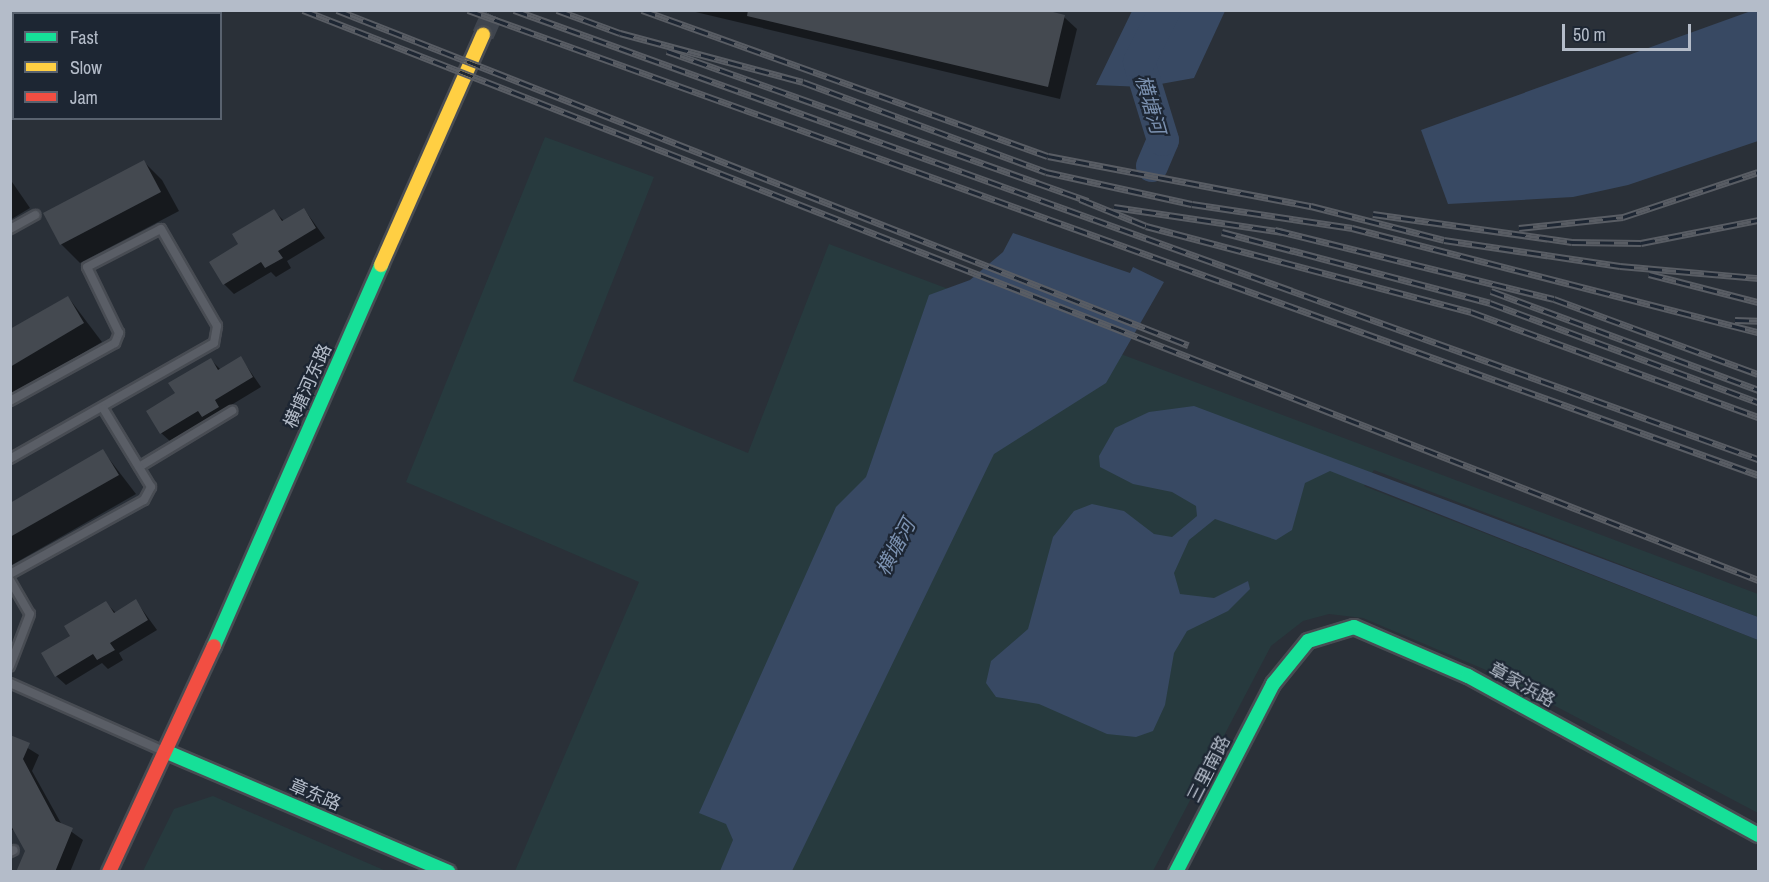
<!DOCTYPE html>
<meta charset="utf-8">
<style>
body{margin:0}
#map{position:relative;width:1769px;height:882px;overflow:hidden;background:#2a3038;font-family:"Archivo Narrow","Noto Sans SC",sans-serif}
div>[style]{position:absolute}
.green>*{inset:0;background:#273a3e}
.water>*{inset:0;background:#384963}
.shadow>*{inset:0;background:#0007}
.river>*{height:32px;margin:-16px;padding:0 16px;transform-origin:16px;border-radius:16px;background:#384963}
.building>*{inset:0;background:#444950}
.secondary-tunnel>*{height:22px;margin-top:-11px;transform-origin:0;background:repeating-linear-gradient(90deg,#3f454e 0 22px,transparent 0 33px)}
.roads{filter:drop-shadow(2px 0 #484c53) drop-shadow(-2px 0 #484c53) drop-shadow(0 2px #484c53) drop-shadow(0 -2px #484c53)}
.lane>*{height:8px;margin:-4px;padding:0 4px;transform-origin:4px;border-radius:4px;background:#5a5e66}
.fast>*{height:14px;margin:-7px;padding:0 7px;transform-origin:7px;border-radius:7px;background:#16e098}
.slow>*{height:14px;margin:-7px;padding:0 7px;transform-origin:7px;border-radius:7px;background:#ffcf43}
.jam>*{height:14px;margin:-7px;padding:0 7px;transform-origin:7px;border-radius:7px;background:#f24e42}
.rail>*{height:7px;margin-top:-3.5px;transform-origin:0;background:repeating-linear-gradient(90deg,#1d2633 0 14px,#595d64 0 28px);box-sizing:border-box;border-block:2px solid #595d64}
span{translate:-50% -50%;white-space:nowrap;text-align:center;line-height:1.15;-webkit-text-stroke:4.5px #1d2633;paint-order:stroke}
.street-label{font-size:18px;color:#b4bcc9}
.water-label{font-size:20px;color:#7c92b1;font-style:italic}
.frame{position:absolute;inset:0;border:12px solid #b4bcc9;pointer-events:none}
.legend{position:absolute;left:12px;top:12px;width:210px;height:108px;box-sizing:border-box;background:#1d2633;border:2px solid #59626f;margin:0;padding:8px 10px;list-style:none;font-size:18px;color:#b4bcc9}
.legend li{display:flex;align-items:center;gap:12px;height:30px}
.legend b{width:30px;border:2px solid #59626f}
.scale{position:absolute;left:1562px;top:24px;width:129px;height:27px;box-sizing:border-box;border:3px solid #b4bcc9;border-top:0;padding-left:8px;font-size:18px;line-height:21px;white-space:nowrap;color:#b4bcc9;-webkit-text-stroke:4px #1d2633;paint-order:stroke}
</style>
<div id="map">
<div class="green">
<i style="clip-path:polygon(545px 137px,654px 177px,573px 381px,748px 453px,829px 244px,1758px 594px,1758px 617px,1374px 470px,1364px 486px,1758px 640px,1758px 813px,1493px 673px,1363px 618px,1329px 614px,1303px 621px,1271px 646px,1153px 871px,515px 871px,639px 582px,406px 482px)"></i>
<i style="clip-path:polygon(213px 796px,386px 871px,143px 871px,174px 809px)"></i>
</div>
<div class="water">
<i style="clip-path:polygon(1132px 11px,1132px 10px,1225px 11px,1194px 78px,1144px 87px,1096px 85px)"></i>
<i style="clip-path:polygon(1751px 11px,1758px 11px,1758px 141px,1628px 185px,1573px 197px,1448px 204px,1421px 130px)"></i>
<i style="clip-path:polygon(1013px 233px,1130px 273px,1133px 267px,1164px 282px,1106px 383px,994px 454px,792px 871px,720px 871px,733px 840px,726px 824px,699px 813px,836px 507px,866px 477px,929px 295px,970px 280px,1003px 252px)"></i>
<i style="clip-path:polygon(1194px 406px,1758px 617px,1758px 640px,1330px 471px,1305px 483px,1292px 530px,1276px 540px,1215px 519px,1189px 540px,1174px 573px,1180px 594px,1214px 598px,1248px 581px,1250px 589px,1228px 611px,1187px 631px,1174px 653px,1165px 705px,1153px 731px,1136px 737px,1107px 734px,1039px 704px,996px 697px,986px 683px,991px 661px,1028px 629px,1053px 537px,1074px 511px,1092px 504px,1124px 511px,1154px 534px,1172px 537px,1197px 516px,1196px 506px,1172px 492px,1133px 484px,1100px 467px,1099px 456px,1115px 428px,1149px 412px)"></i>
</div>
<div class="shadow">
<i style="clip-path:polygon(687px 10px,1038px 10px,1064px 17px,1077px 29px,1060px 99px)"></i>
<i style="clip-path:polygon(144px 162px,162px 180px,179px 211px,80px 263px,61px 244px,45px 214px)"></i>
<i style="clip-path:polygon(10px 179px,30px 208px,10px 220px)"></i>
<i style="clip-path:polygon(304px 209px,325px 238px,287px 261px,291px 268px,276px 277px,271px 272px,234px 294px,224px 284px,240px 245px,274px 211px,284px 221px)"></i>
<i style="clip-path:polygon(68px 297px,102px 342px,10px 396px,10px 331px)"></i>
<i style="clip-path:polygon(241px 358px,261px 387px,223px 410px,228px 417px,213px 426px,207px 421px,171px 442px,161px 433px,177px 394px,211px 360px,221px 370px)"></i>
<i style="clip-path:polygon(103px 451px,136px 494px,10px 566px,10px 504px)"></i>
<i style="clip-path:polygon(136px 601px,157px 630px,119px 653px,123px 660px,108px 669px,102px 663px,66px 685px,56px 676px,72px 637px,106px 603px,116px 613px)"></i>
<i style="clip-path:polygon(10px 737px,39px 755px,32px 771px,62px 825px,83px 840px,70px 872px,17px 872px,26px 851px,15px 829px,10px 831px)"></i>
</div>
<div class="river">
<i style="left:1152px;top:166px;width:28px;rotate:-67deg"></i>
<i style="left:1163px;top:140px;width:82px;rotate:-107.1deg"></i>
<i style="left:1139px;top:62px;width:58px;rotate:-63.4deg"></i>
</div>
<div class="building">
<i style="clip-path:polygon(748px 10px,1045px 10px,1065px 15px,1048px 87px,747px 16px)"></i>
<i style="clip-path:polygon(144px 160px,161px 192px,60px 245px,43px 213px)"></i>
<i style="clip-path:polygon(304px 208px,316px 228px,278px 251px,283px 258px,265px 268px,261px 262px,223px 285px,209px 262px,238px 244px,232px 234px,274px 209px,282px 221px)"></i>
<i style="clip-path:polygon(68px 296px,84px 323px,10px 367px,10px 329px)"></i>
<i style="clip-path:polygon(241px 356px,253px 377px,215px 400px,219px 407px,202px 417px,198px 411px,160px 434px,146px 411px,175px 393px,168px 383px,211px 358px,218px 370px)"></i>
<i style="clip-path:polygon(103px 449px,119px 475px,10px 537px,10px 503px)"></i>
<i style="clip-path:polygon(136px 599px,148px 620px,110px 643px,115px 650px,97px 660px,93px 654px,55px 677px,41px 653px,70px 636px,64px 626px,106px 601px,114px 613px)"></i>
<i style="clip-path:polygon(10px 735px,30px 743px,23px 759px,56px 821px,73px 828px,55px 872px,16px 872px,25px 851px,10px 824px)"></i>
</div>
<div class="secondary-tunnel">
<i style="left:483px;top:35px;width:27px;rotate:-66deg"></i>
</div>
<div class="roads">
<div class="lane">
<i style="left:10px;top:229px;width:29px;rotate:-29deg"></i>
<i style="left:10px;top:401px;width:120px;rotate:-28.9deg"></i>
<i style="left:115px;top:343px;width:11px;rotate:-68deg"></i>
<i style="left:119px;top:333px;width:73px;rotate:-115.9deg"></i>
<i style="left:87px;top:267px;width:83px;rotate:-27.2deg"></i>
<i style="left:161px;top:229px;width:112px;rotate:60deg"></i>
<i style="left:217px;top:326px;width:17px;rotate:100deg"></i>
<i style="left:214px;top:343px;width:235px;rotate:150.4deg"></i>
<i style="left:139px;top:467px;width:109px;rotate:-31.1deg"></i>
<i style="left:10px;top:574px;width:153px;rotate:-28.9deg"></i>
<i style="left:144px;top:500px;width:15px;rotate:-62deg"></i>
<i style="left:151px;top:487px;width:92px;rotate:-121.3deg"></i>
<i style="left:10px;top:580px;width:39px;rotate:60deg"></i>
<i style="left:30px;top:614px;width:56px;rotate:111deg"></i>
<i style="left:10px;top:683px;width:171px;rotate:23.9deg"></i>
<i style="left:10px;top:852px;width:4px;rotate:-27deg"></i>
</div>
<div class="fast">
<i style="left:214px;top:646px;width:416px;rotate:-66.3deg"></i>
<i style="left:167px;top:752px;width:306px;rotate:23.1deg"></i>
<i style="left:1176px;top:872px;width:212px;rotate:-62.7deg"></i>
<i style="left:1273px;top:684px;width:55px;rotate:-50.9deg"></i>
<i style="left:1308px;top:641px;width:48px;rotate:-16.9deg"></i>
<i style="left:1354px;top:627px;width:124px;rotate:23.3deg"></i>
<i style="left:1468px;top:676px;width:331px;rotate:28.7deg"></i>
</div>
<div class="slow">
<i style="left:381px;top:265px;width:252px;rotate:-66.1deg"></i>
</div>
<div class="jam">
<i style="left:109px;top:872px;width:249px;rotate:-65.1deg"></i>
</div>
</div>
<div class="rail">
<i style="left:303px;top:10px;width:1563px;rotate:21.39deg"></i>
<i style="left:337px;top:10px;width:915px;rotate:21.49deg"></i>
<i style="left:468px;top:10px;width:1371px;rotate:19.82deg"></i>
<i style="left:514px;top:10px;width:1323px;rotate:19.85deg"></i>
<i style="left:557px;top:10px;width:67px;rotate:20.1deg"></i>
<i style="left:620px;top:33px;width:189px;rotate:15deg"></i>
<i style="left:803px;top:82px;width:259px;rotate:20.3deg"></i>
<i style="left:1046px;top:172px;width:149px;rotate:12.4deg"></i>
<i style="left:1192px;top:204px;width:162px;rotate:8.5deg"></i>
<i style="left:1352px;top:228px;width:419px;rotate:14.4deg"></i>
<i style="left:642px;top:10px;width:431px;rotate:19.8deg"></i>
<i style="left:1048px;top:156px;width:268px;rotate:10.8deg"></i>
<i style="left:1311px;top:206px;width:137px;rotate:14.3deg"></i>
<i style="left:1444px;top:240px;width:178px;rotate:8.4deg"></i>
<i style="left:1620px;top:266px;width:139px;rotate:5deg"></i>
<i style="left:667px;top:51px;width:447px;rotate:19.6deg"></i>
<i style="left:1080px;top:199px;width:71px;rotate:22.2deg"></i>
<i style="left:1146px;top:226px;width:336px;rotate:14.8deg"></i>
<i style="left:1471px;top:312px;width:306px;rotate:20.1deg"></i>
<i style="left:1114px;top:207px;width:171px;rotate:8.4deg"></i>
<i style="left:1373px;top:214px;width:201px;rotate:8deg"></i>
<i style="left:1572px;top:242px;width:69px;rotate:0.8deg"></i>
<i style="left:1641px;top:243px;width:119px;rotate:-11.1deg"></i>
<i style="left:1519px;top:228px;width:105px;rotate:-6deg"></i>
<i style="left:1623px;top:217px;width:142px;rotate:-18.4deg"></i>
<i style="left:1275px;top:230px;width:287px;rotate:13.9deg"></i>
<i style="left:1554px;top:299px;width:217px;rotate:20.2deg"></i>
<i style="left:1222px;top:232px;width:277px;rotate:14.8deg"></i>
<i style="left:1490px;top:303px;width:286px;rotate:20.3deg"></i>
<i style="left:1649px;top:274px;width:113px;rotate:14.4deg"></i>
<i style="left:1491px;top:291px;width:285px;rotate:20.3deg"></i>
<i style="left:1735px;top:320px;width:23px;rotate:2deg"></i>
</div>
<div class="street-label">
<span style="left:308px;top:386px;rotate:-66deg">横塘河东路</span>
<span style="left:1522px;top:685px;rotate:29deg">章家浜路</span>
<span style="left:1209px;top:769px;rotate:-63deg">三里南路</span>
<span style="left:315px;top:795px;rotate:23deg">章东路</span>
</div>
<div class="water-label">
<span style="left:1151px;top:104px;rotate:74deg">横塘河</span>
<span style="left:895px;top:547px;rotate:-62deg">横塘河</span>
</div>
<div class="frame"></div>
<ul class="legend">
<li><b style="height:8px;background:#16e098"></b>Fast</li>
<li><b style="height:8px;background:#ffcf43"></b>Slow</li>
<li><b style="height:8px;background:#f24e42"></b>Jam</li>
</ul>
<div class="scale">50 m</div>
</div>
